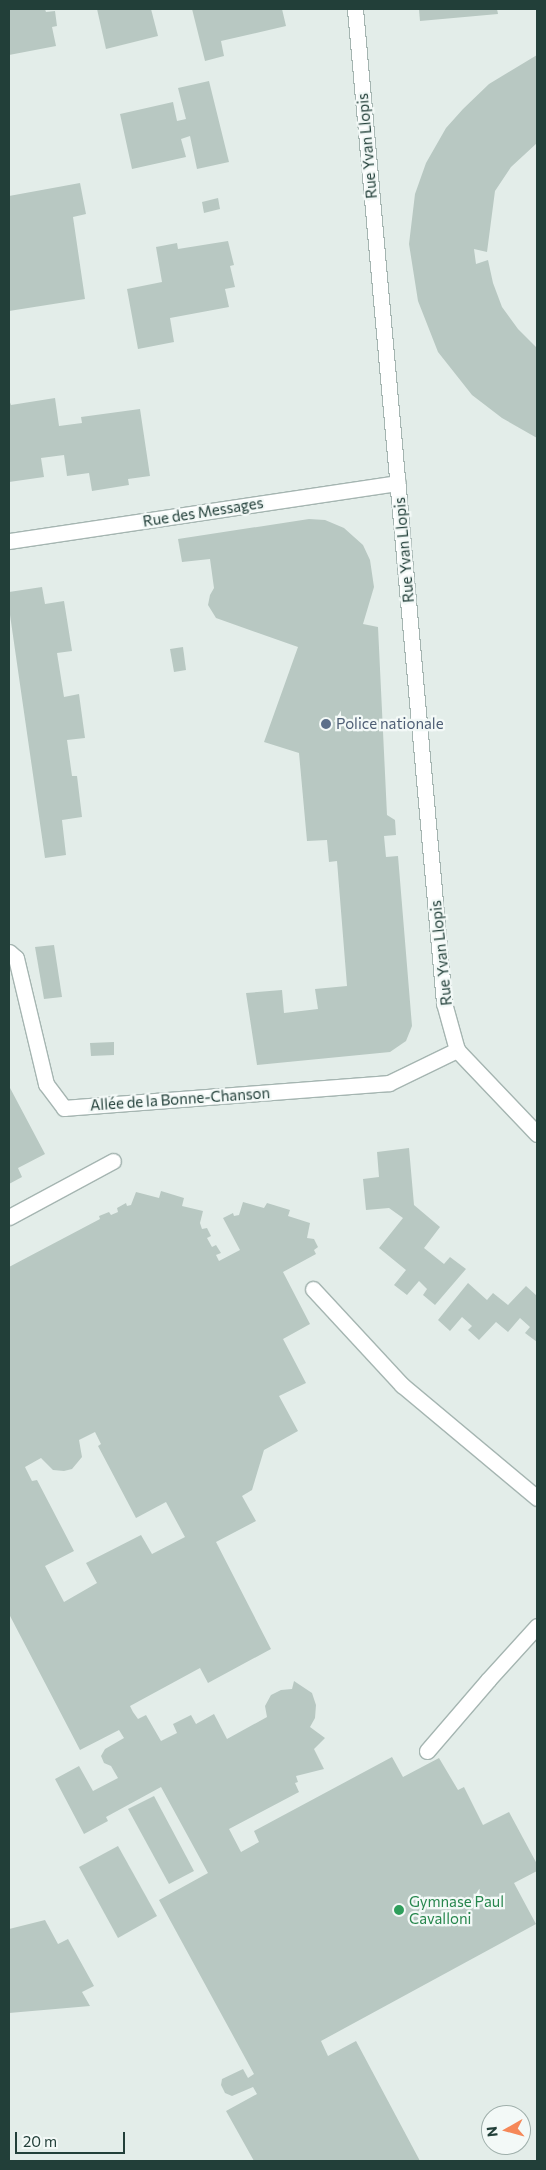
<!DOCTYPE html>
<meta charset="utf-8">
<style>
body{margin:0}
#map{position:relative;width:546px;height:2170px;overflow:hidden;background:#e3ede9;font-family:Commissioner,sans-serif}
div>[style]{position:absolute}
.building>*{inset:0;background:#b8c8c2}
.roads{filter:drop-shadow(1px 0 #a5b5b1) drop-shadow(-1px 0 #a5b5b1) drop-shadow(0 1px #a5b5b1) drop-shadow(0 -1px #a5b5b1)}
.lane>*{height:15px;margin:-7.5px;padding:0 7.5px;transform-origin:7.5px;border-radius:7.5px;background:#fff}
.street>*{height:15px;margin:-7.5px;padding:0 7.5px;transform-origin:7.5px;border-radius:7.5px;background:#fff}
.dots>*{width:14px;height:14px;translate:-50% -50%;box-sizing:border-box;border:2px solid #f3f9f7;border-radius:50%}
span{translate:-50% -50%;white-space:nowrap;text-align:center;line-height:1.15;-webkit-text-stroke:4.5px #f3f9f7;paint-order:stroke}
.street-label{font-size:15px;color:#223f39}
.service-label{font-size:15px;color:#4e5e75}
.left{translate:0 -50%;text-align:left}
.leisure-label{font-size:15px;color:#27864d}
.frame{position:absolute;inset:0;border:10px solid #223f39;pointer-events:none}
.north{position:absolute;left:481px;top:2105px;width:50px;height:50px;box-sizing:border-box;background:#f3f9f7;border:1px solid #9fafab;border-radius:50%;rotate:263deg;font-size:14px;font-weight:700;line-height:20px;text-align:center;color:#223f39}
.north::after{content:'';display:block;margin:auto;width:18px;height:22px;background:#f58858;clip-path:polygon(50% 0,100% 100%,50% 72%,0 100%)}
.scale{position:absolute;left:15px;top:2132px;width:110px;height:22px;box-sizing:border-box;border:2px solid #223f39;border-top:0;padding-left:6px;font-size:15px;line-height:18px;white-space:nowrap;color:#223f39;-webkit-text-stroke:4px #f3f9f7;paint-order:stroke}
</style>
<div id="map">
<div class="building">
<i style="clip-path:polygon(9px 9px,45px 9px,46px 12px,55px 11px,57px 26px,52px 27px,56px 46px,9px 55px)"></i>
<i style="clip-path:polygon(97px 9px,151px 9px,158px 36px,106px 49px)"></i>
<i style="clip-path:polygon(192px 9px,282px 9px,286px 26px,221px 41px,224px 56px,205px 61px)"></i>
<i style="clip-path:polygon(419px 9px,497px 9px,498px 14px,420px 21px)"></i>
<i style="clip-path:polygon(537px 55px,537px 143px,511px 167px,495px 191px,487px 252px,474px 249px,476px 264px,488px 260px,493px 283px,502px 307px,518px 329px,537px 348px,537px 438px,502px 418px,472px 395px,438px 352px,418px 301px,409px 244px,415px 194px,426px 163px,446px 128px,463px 109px,489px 84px)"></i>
<i style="clip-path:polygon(209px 81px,229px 162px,197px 169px,190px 136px,181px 139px,186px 157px,132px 169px,120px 114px,173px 102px,177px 121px,186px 119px,178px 88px)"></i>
<i style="clip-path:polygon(80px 183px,86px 214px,73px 217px,85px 299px,9px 311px,9px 196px)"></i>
<i style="clip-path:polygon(218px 198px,220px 209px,204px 213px,202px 202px)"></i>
<i style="clip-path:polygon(228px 241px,234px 265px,230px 266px,235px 287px,225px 289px,229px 307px,170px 318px,174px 342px,138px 349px,127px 289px,162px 282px,156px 247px,177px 243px,178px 249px)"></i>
<i style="clip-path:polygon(55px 398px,59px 426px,82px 423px,81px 417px,140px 409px,150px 476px,128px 479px,129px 485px,92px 491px,89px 473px,67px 476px,64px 455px,41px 458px,44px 477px,9px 482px,9px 400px,11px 405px)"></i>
<i style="clip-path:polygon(309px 519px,325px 520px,344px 528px,363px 545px,370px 560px,374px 587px,363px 624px,378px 627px,387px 815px,395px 820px,396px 835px,384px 836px,386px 857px,398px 856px,412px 1026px,406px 1041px,390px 1052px,257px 1065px,246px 993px,282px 990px,284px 1013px,318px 1009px,315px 989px,347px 986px,337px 861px,329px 862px,327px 840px,307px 841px,299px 753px,264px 742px,298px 647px,216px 618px,208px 605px,210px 595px,214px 588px,210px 559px,182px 562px,178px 539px)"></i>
<i style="clip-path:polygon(42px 587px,45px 604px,64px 601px,72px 651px,57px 653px,64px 697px,79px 694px,85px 738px,67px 740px,72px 776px,77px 776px,82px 817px,62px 820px,66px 855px,45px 858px,9px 608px,9px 592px)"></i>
<i style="clip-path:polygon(183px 647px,186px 670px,174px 672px,170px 649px)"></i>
<i style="clip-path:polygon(54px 945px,62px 997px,44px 999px,35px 947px)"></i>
<i style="clip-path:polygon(114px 1042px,114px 1055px,91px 1056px,90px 1043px)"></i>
<i style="clip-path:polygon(9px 1086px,45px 1154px,18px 1168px,22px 1177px,9px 1184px)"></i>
<i style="clip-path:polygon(409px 1148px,414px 1205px,440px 1227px,424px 1248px,444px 1264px,450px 1257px,466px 1269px,435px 1305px,423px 1295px,427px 1289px,419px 1281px,407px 1295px,394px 1285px,406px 1270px,379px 1248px,403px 1218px,389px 1208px,366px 1210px,363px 1179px,379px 1177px,377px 1152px)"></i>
<i style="clip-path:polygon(evenodd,161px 1191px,184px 1198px,182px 1206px,203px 1211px,200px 1223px,202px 1229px,207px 1228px,211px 1236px,207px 1238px,212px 1247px,216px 1245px,221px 1253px,216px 1255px,219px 1261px,240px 1250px,223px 1218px,233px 1213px,234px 1216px,239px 1215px,243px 1202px,264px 1208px,267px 1203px,290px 1210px,288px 1216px,310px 1223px,307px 1238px,314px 1239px,318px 1247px,314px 1250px,316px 1254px,283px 1272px,310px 1324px,283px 1339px,306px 1383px,279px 1396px,298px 1431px,264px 1450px,252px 1490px,242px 1496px,256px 1521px,216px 1542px,271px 1649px,208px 1683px,200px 1668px,130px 1706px,133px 1712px,138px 1719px,146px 1715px,161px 1741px,177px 1733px,173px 1724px,191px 1715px,196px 1724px,214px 1714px,227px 1739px,267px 1717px,265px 1706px,271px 1695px,281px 1690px,292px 1689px,294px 1681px,312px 1693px,316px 1705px,315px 1718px,310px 1727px,325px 1738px,314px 1749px,324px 1769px,296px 1776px,298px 1782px,295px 1783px,299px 1792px,229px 1829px,241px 1852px,259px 1842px,254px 1831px,392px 1757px,403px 1777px,439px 1758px,458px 1790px,464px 1787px,483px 1825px,509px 1812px,537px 1864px,537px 1871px,514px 1883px,536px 1924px,321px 2041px,328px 2056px,356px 2041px,420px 2161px,254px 2161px,226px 2111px,257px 2094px,253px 2087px,232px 2096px,225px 2093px,221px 2085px,222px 2079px,243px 2069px,248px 2078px,254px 2074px,159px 1900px,208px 1873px,161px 1787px,106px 1817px,108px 1821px,84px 1834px,55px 1779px,79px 1766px,93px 1791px,118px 1778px,111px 1766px,104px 1763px,101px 1756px,105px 1749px,124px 1738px,119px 1730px,80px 1750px,9px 1614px,9px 1267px,100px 1219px,99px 1216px,109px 1212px,111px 1215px,118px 1212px,117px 1208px,126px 1203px,127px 1206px,131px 1205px,136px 1192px,159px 1198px,161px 1191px,95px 1432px,101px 1444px,98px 1446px,136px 1518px,166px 1502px,185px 1537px,152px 1554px,141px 1535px,86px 1563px,97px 1583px,64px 1602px,45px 1566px,74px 1551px,37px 1480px,32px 1481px,25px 1467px,41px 1458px,53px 1470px,64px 1471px,72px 1469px,82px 1457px,79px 1440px,95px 1432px)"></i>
<i style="clip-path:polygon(468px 1283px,487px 1300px,493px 1293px,508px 1305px,526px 1286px,537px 1296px,537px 1342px,525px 1333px,530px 1327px,520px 1318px,508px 1332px,496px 1322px,479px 1340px,468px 1330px,472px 1326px,462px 1317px,450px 1331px,438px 1320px)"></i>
<i style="clip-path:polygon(154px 1796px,194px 1871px,169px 1884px,128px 1809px)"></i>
<i style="clip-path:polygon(118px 1846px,157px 1916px,118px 1938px,79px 1867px)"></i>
<i style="clip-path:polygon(45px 1920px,58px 1944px,68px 1939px,94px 1986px,82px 1992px,90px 2006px,9px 2013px,9px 1929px)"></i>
</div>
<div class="roads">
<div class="lane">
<i style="left:9px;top:1217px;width:118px;rotate:-28.3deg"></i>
<i style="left:313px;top:1289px;width:131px;rotate:47.2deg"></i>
<i style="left:402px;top:1385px;width:176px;rotate:39.9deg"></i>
<i style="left:427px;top:1751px;width:94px;rotate:-49.3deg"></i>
<i style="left:488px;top:1680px;width:73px;rotate:-47.8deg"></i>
</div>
<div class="street">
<i style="left:355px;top:9px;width:998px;rotate:84.88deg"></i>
<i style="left:444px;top:1003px;width:49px;rotate:74.5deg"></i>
<i style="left:457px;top:1050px;width:116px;rotate:46.4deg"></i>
<i style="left:9px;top:541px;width:393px;rotate:-8.5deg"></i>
<i style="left:9px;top:952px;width:9px;rotate:41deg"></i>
<i style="left:16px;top:958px;width:130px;rotate:76.6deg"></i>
<i style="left:46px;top:1084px;width:30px;rotate:53deg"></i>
<i style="left:64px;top:1108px;width:326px;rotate:-4.4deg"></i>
<i style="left:389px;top:1083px;width:76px;rotate:-25.9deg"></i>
</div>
</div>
<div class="dots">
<i style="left:326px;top:724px;background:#5c6f8a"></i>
<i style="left:399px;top:1910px;background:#2e9e5b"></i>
</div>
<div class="street-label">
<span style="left:367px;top:146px;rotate:-95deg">Rue Yvan Llopis</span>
<span style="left:203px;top:512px;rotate:-9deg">Rue des Messages</span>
<span style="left:404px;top:550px;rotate:-95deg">Rue Yvan Llopis</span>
<span style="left:441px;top:953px;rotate:-96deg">Rue Yvan Llopis</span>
<span style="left:180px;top:1099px;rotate:-4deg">Allée de la Bonne-Chanson</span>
</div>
<div class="service-label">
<span class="left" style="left:336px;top:724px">Police nationale</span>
</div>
<div class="leisure-label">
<span class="left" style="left:409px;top:1910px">Gymnase Paul<br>Cavalloni</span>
</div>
<div class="frame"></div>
<div class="north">N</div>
<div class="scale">20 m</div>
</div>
